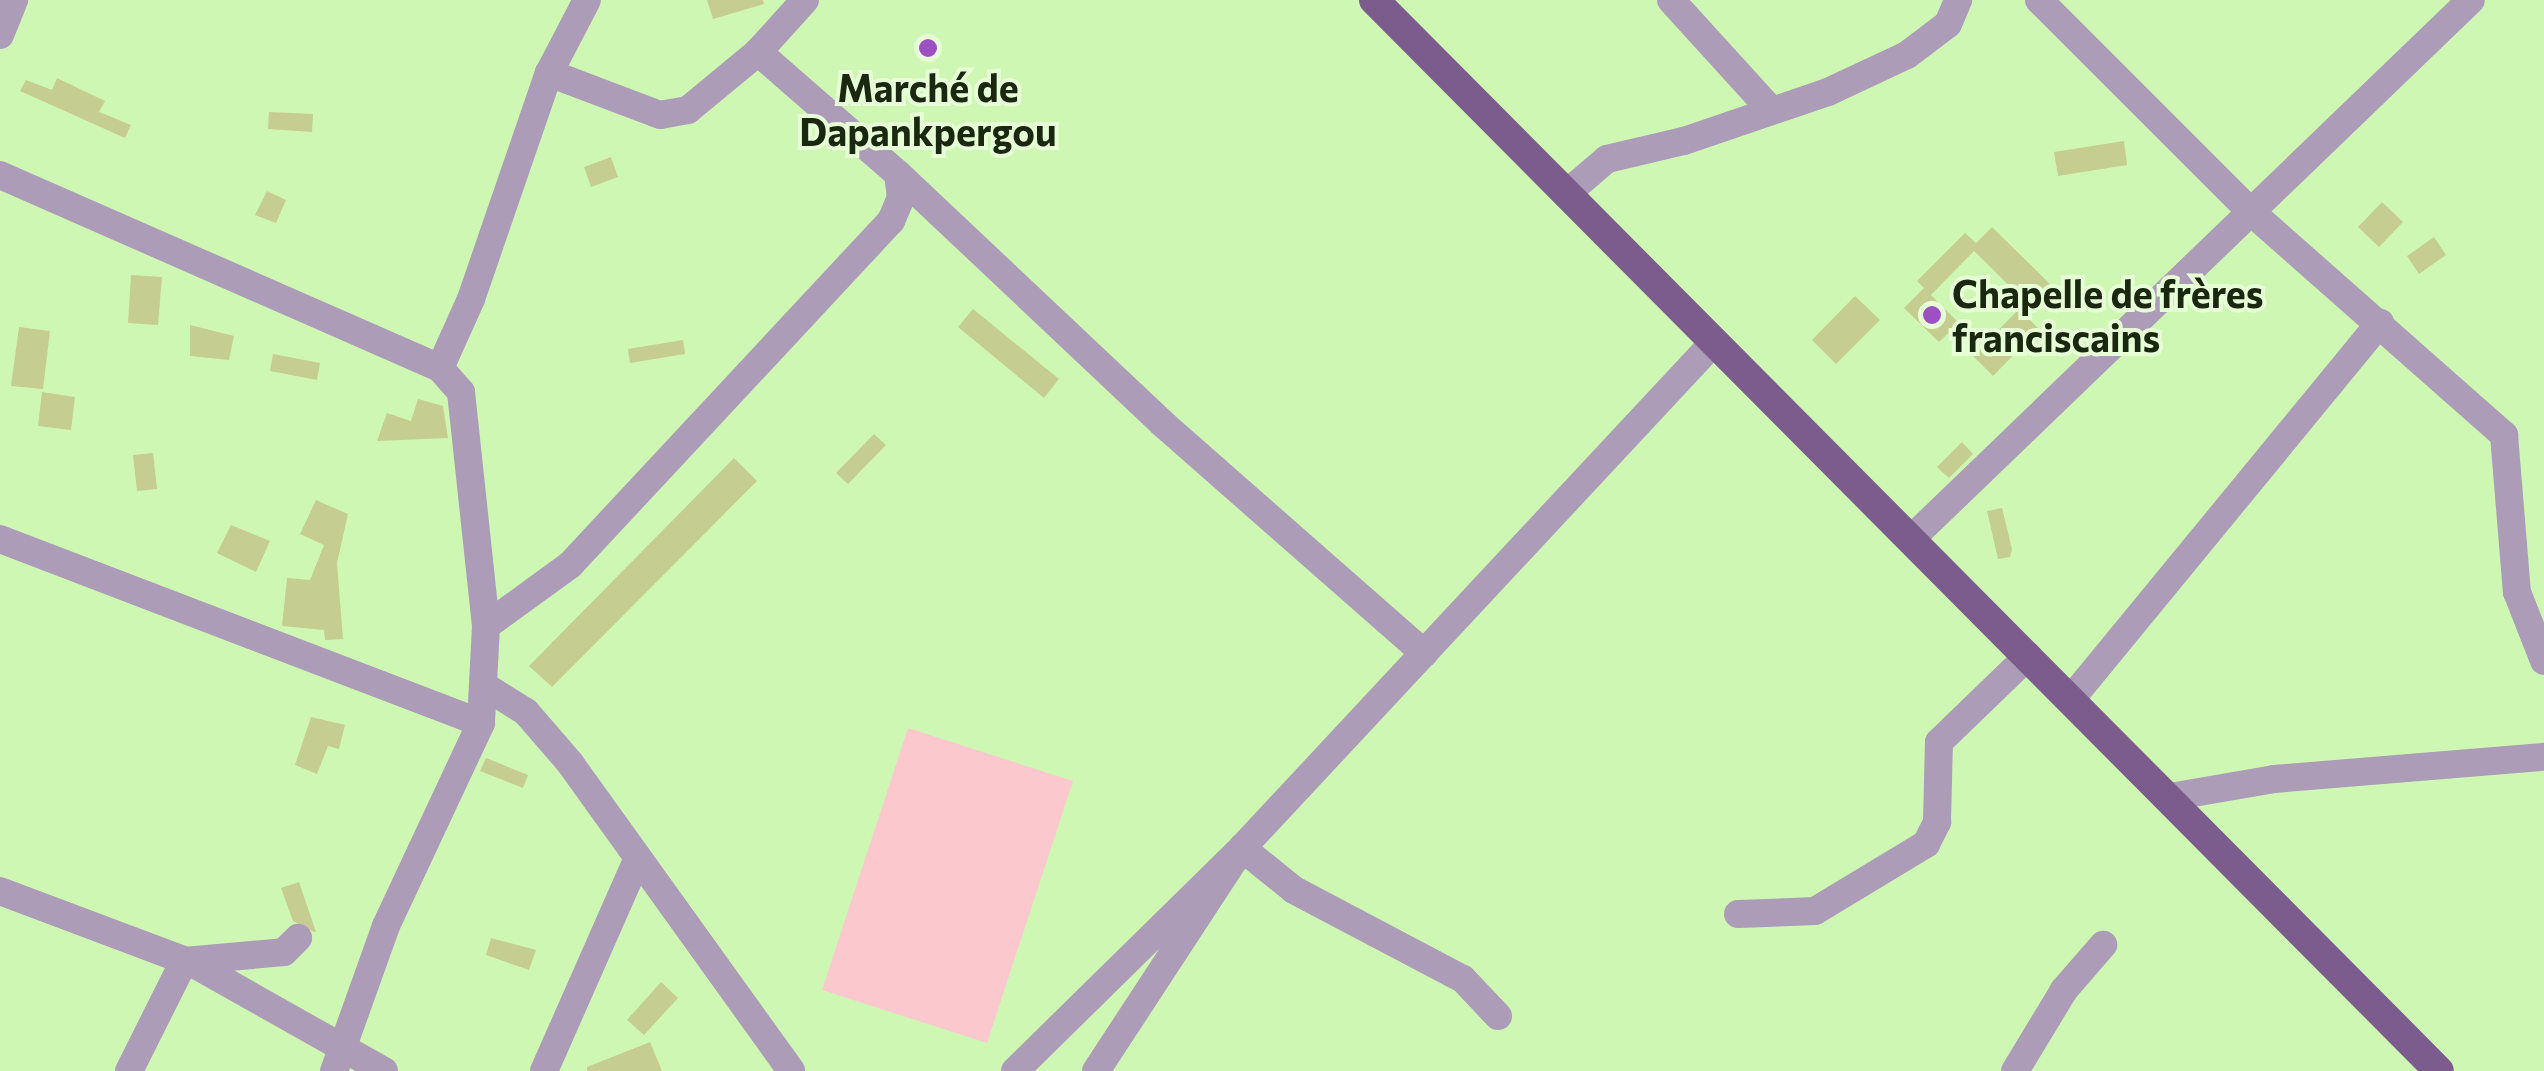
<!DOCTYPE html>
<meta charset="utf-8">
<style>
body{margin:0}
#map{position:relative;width:2544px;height:1071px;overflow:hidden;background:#cff7b4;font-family:Commissioner,sans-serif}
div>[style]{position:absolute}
.green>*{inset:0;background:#fbc9cd}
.building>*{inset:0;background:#c6cd90}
.minor>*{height:28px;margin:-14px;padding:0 14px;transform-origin:14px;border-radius:14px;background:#ad9cb7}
.major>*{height:30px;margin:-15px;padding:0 15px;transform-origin:15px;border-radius:15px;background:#7b5c8c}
.dots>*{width:28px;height:28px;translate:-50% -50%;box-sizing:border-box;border:5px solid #e7ffd7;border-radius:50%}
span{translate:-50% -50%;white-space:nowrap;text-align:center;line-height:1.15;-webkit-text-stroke:8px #e7ffd7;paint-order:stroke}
.poi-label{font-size:38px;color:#1a280f;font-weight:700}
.left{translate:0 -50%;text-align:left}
</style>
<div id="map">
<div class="green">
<i style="clip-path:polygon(908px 728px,1073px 781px,987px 1043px,822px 990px)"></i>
</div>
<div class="building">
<i style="clip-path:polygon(707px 0,763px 0,764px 4px,713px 19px)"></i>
<i style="clip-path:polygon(57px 78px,105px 101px,99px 112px,131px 125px,125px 138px,20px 91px,26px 80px,52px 90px)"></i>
<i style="clip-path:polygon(269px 112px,313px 114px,312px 132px,268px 129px)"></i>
<i style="clip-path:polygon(2124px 141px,2127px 165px,2058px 176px,2054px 152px)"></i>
<i style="clip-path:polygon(611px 157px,618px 177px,591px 187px,584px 167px)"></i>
<i style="clip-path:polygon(267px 191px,286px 200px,276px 223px,255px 215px)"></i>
<i style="clip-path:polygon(2382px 202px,2403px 222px,2379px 247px,2358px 227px)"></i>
<i style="clip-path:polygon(1992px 227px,2054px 288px,2033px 309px,1974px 251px,1931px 295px,1959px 323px,1939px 342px,1904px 308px,1924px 288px,1917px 281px,1965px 233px,1976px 243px)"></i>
<i style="clip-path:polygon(2434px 237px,2446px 255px,2419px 274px,2407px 256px)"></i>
<i style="clip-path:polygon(131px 275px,162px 277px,158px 325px,128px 323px)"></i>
<i style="clip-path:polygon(1855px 296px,1880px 320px,1836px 364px,1812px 340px)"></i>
<i style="clip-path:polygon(973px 309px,1059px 379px,1044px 398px,958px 327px)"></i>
<i style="clip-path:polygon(2019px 309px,2039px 329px,1993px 376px,1973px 356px)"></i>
<i style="clip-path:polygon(190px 325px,234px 336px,229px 360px,190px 356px)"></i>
<i style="clip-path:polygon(19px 327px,50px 331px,43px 389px,11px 386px)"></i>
<i style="clip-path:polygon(683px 340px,685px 354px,630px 363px,628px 349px)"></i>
<i style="clip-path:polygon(273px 354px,320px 363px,317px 380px,270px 371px)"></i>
<i style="clip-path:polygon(42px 392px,75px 397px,71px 430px,38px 426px)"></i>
<i style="clip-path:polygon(418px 399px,443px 406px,448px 438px,377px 441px,387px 413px,411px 421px)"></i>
<i style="clip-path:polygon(874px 434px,886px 445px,848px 484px,836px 473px)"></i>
<i style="clip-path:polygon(1962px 442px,1973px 454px,1949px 478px,1937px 467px)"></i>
<i style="clip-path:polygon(153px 453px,157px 489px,137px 491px,133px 455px)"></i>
<i style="clip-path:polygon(734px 458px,757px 481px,552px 687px,529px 666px)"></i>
<i style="clip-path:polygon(316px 500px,348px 514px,337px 563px,343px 639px,325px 640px,324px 630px,282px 626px,287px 578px,310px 580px,324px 545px,300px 534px)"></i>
<i style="clip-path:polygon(2002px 508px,2012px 549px,2010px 557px,1998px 559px,1987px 511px)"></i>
<i style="clip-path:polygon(231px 525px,270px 541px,256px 572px,217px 553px)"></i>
<i style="clip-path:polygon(311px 717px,345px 725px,339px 749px,328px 746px,317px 774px,295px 765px)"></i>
<i style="clip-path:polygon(486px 758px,528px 775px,523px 788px,480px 771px)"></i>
<i style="clip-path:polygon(299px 882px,316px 932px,314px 932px,293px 921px,281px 888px)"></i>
<i style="clip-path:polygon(491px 938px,536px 950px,529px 970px,486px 955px)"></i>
<i style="clip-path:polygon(661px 982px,678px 998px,644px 1035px,627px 1020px)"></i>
<i style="clip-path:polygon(650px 1042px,662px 1071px,587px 1071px,587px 1067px)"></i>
</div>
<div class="minor">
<i style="left:1671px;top:0;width:149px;rotate:47.7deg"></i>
<i style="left:2039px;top:0;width:298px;rotate:45deg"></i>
<i style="left:2250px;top:211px;width:339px;rotate:41.4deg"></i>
<i style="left:2504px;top:435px;width:158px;rotate:85.3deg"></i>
<i style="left:2517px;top:592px;width:74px;rotate:68.6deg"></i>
<i style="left:0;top:35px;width:38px;rotate:-68deg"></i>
<i style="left:758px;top:52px;width:70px;rotate:-47.9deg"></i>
<i style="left:898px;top:174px;width:363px;rotate:43.3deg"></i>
<i style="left:1162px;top:423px;width:349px;rotate:41.3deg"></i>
<i style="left:0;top:175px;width:480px;rotate:23.7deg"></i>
<i style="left:440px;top:368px;width:32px;rotate:49deg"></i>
<i style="left:461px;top:392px;width:235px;rotate:83.9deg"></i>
<i style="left:486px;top:626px;width:97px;rotate:93deg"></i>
<i style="left:481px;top:723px;width:224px;rotate:115.1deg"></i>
<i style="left:386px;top:926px;width:154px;rotate:109.7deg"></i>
<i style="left:1566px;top:194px;width:54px;rotate:-40.5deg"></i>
<i style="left:1607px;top:159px;width:79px;rotate:-13.2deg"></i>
<i style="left:1684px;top:141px;width:152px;rotate:-18.8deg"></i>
<i style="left:1828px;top:92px;width:87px;rotate:-25.1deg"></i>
<i style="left:1907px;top:55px;width:51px;rotate:-37.1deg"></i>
<i style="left:1948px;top:24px;width:26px;rotate:-67deg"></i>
<i style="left:440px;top:368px;width:76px;rotate:-65.8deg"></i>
<i style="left:471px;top:299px;width:239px;rotate:-71deg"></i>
<i style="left:549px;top:73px;width:82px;rotate:-62.5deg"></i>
<i style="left:0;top:539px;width:515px;rotate:20.93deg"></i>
<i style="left:1911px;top:539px;width:777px;rotate:-43.91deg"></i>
<i style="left:486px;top:626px;width:104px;rotate:-36deg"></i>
<i style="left:570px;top:565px;width:471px;rotate:-47deg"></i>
<i style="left:891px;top:221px;width:25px;rotate:-67deg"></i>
<i style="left:901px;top:198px;width:24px;rotate:-97deg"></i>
<i style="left:898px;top:174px;width:186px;rotate:-138.9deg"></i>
<i style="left:758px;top:52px;width:91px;rotate:140.4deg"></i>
<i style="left:688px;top:110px;width:28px;rotate:170deg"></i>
<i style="left:660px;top:115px;width:119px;rotate:-159.3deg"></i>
<i style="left:483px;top:685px;width:51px;rotate:32.1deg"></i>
<i style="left:526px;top:712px;width:67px;rotate:49.2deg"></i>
<i style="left:570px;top:763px;width:379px;rotate:54.3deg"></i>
<i style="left:2071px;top:699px;width:487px;rotate:-50.6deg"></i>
<i style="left:2170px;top:797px;width:106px;rotate:-9.8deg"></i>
<i style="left:2274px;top:779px;width:271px;rotate:-4.7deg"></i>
<i style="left:0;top:891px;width:207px;rotate:20.6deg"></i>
<i style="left:194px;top:964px;width:218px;rotate:29.4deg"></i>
<i style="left:1738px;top:914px;width:77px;rotate:-2.2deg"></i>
<i style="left:1815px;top:911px;width:130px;rotate:-31.1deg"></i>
<i style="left:1926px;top:844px;width:25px;rotate:-63deg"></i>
<i style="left:1937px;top:822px;width:80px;rotate:-88.6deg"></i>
<i style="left:1939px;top:742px;width:124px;rotate:-44deg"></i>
<i style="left:129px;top:1071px;width:123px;rotate:-63.4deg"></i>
<i style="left:184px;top:961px;width:100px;rotate:-5.1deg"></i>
<i style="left:284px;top:952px;width:20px;rotate:-45deg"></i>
<i style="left:544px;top:1071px;width:228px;rotate:-66.2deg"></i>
<i style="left:1015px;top:1071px;width:318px;rotate:-44.5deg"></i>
<i style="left:1242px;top:848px;width:692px;rotate:-46.99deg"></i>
<i style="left:1096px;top:1071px;width:267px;rotate:-56.8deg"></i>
<i style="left:1242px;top:848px;width:67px;rotate:38.9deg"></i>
<i style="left:1294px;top:890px;width:191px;rotate:27.8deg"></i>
<i style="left:1463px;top:979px;width:51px;rotate:46.6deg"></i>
<i style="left:2015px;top:1071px;width:95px;rotate:-58.8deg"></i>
<i style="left:2064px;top:990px;width:60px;rotate:-49.1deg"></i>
</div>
<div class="major">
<i style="left:1374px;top:0;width:1510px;rotate:45.16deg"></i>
</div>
<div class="dots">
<i style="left:928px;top:48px;background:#9c50c1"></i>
<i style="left:1932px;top:315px;background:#9c50c1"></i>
</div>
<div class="poi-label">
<span style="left:928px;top:109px">Marché de<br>Dapankpergou</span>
<span class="left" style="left:1952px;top:315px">Chapelle de frères<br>franciscains</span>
</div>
</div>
